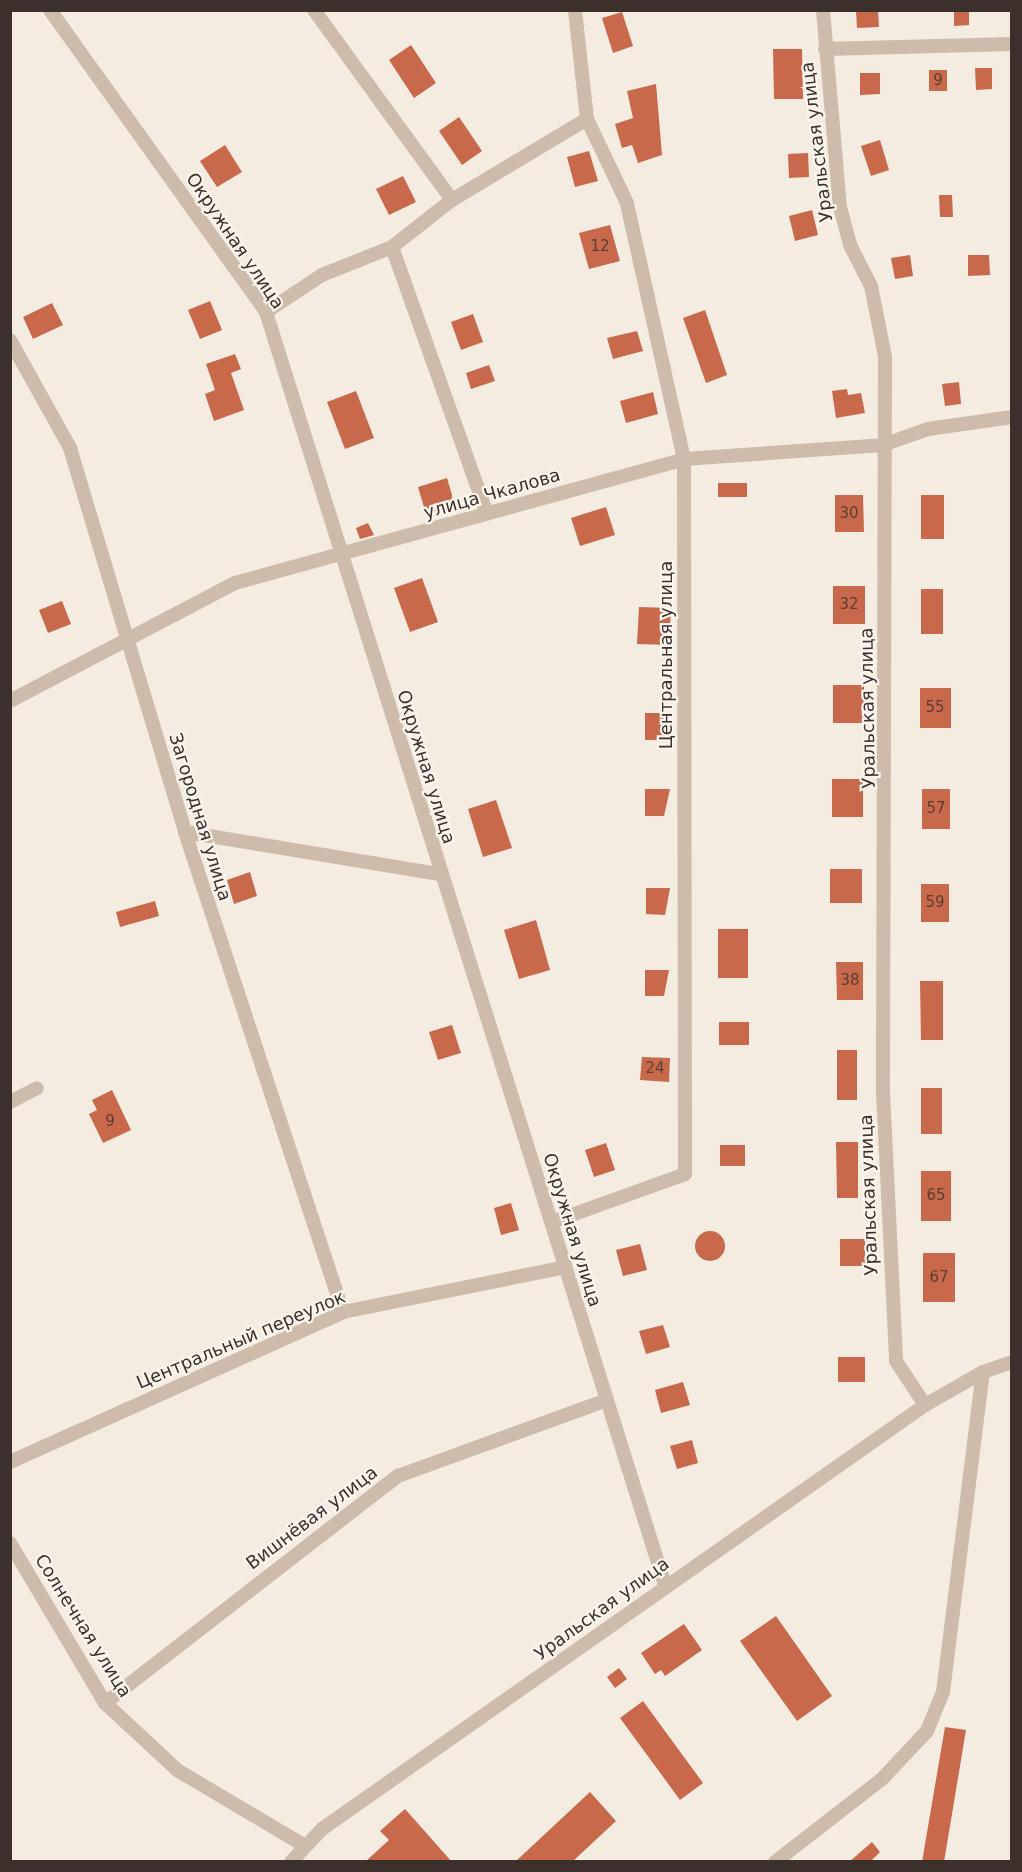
<!DOCTYPE html>
<meta charset="utf-8">
<style>
body{margin:0}
#map{position:relative;width:1022px;height:1872px;overflow:hidden;background:#f4ebe1;font-family:"DejaVu Sans",sans-serif}
div>[style]{position:absolute}
.building>*{inset:0;background:#c8694b}
.round{border-radius:50%}
.minor>*{height:14px;margin:-7px;padding:0 7px;transform-origin:7px;border-radius:7px;background:#cdbbac}
span{translate:-50% -50%;white-space:nowrap;text-align:center;line-height:1.15;-webkit-text-stroke:4.5px #fbf5ee;paint-order:stroke}
.number-label{font-size:15px;color:#5e3e33}
.number-label span{-webkit-text-stroke-width:0}
.street-label{font-size:18px;color:#3b302b}
.frame{position:absolute;inset:0;border:12px solid #3b302b;pointer-events:none}
</style>
<div id="map">
<div class="building">
<i style="clip-path:polygon(863px 10px,878px 10px,879px 27px,857px 28px,856px 11px)"></i>
<i style="clip-path:polygon(954px 10px,969px 10px,969px 25px,954px 26px)"></i>
<i style="clip-path:polygon(622px 12px,633px 46px,613px 53px,602px 18px)"></i>
<i style="clip-path:polygon(411px 45px,436px 83px,414px 98px,389px 60px)"></i>
<i style="clip-path:polygon(773px 49px,802px 49px,803px 99px,774px 99px)"></i>
<i style="clip-path:polygon(975px 68px,992px 68px,992px 89px,976px 90px)"></i>
<i style="clip-path:polygon(929px 70px,947px 70px,947px 91px,929px 91px)"></i>
<i style="clip-path:polygon(860px 73px,880px 73px,880px 94px,860px 95px)"></i>
<i style="clip-path:polygon(656px 84px,662px 155px,638px 163px,632px 145px,622px 148px,615px 124px,633px 118px,627px 91px)"></i>
<i style="clip-path:polygon(459px 117px,482px 151px,462px 165px,439px 131px)"></i>
<i style="clip-path:polygon(880px 140px,889px 170px,871px 176px,861px 146px)"></i>
<i style="clip-path:polygon(225px 145px,242px 172px,217px 187px,200px 161px)"></i>
<i style="clip-path:polygon(589px 151px,598px 181px,575px 187px,567px 157px)"></i>
<i style="clip-path:polygon(808px 153px,809px 177px,789px 178px,788px 154px)"></i>
<i style="clip-path:polygon(403px 176px,416px 202px,389px 215px,376px 189px)"></i>
<i style="clip-path:polygon(939px 195px,952px 195px,953px 217px,940px 217px)"></i>
<i style="clip-path:polygon(812px 210px,818px 235px,795px 241px,789px 216px)"></i>
<i style="clip-path:polygon(610px 225px,620px 261px,589px 269px,579px 233px)"></i>
<i style="clip-path:polygon(910px 255px,913px 276px,895px 279px,891px 258px)"></i>
<i style="clip-path:polygon(968px 255px,989px 255px,990px 275px,968px 276px)"></i>
<i style="clip-path:polygon(210px 301px,222px 330px,200px 339px,188px 310px)"></i>
<i style="clip-path:polygon(52px 303px,63px 325px,33px 339px,23px 317px)"></i>
<i style="clip-path:polygon(705px 310px,727px 375px,706px 383px,683px 318px)"></i>
<i style="clip-path:polygon(473px 314px,483px 342px,461px 350px,451px 322px)"></i>
<i style="clip-path:polygon(637px 331px,643px 351px,613px 359px,607px 338px)"></i>
<i style="clip-path:polygon(235px 354px,241px 369px,231px 373px,244px 410px,214px 421px,205px 394px,215px 390px,206px 364px)"></i>
<i style="clip-path:polygon(489px 365px,495px 381px,471px 389px,466px 373px)"></i>
<i style="clip-path:polygon(959px 382px,961px 404px,945px 406px,942px 384px)"></i>
<i style="clip-path:polygon(847px 389px,848px 395px,861px 393px,865px 413px,836px 418px,832px 391px)"></i>
<i style="clip-path:polygon(356px 391px,374px 438px,345px 449px,327px 402px)"></i>
<i style="clip-path:polygon(653px 392px,658px 414px,626px 423px,620px 401px)"></i>
<i style="clip-path:polygon(447px 478px,455px 505px,426px 514px,418px 487px)"></i>
<i style="clip-path:polygon(718px 483px,747px 483px,747px 497px,718px 497px)"></i>
<i style="clip-path:polygon(835px 495px,863px 495px,864px 532px,835px 532px)"></i>
<i style="clip-path:polygon(921px 495px,944px 495px,944px 539px,921px 539px)"></i>
<i style="clip-path:polygon(606px 507px,615px 535px,580px 546px,571px 518px)"></i>
<i style="clip-path:polygon(368px 523px,374px 535px,360px 539px,356px 528px)"></i>
<i style="clip-path:polygon(422px 578px,438px 622px,410px 632px,394px 588px)"></i>
<i style="clip-path:polygon(833px 586px,865px 586px,865px 624px,833px 624px)"></i>
<i style="clip-path:polygon(921px 589px,943px 589px,943px 634px,921px 634px)"></i>
<i style="clip-path:polygon(62px 601px,71px 624px,48px 633px,39px 610px)"></i>
<i style="clip-path:polygon(639px 607px,671px 608px,669px 645px,637px 644px)"></i>
<i style="clip-path:polygon(833px 685px,864px 685px,864px 723px,833px 723px)"></i>
<i style="clip-path:polygon(920px 688px,951px 688px,951px 728px,920px 728px)"></i>
<i style="clip-path:polygon(645px 713px,670px 713px,664px 740px,645px 740px)"></i>
<i style="clip-path:polygon(832px 779px,863px 779px,863px 817px,832px 817px)"></i>
<i style="clip-path:polygon(645px 789px,670px 789px,664px 816px,645px 816px)"></i>
<i style="clip-path:polygon(922px 789px,950px 789px,950px 829px,922px 829px)"></i>
<i style="clip-path:polygon(496px 800px,512px 848px,483px 857px,468px 809px)"></i>
<i style="clip-path:polygon(830px 869px,862px 869px,862px 903px,830px 903px)"></i>
<i style="clip-path:polygon(250px 872px,257px 896px,234px 904px,227px 880px)"></i>
<i style="clip-path:polygon(921px 884px,949px 884px,949px 922px,921px 922px)"></i>
<i style="clip-path:polygon(646px 888px,670px 888px,665px 915px,646px 914px)"></i>
<i style="clip-path:polygon(155px 901px,159px 916px,120px 927px,116px 912px)"></i>
<i style="clip-path:polygon(536px 920px,550px 970px,519px 979px,504px 930px)"></i>
<i style="clip-path:polygon(718px 929px,748px 929px,748px 978px,718px 978px)"></i>
<i style="clip-path:polygon(836px 962px,863px 962px,863px 1000px,837px 1000px)"></i>
<i style="clip-path:polygon(645px 970px,669px 970px,664px 996px,645px 996px)"></i>
<i style="clip-path:polygon(920px 981px,943px 981px,943px 1040px,921px 1040px)"></i>
<i style="clip-path:polygon(719px 1022px,749px 1022px,749px 1045px,719px 1045px)"></i>
<i style="clip-path:polygon(452px 1025px,461px 1053px,438px 1060px,429px 1032px)"></i>
<i style="clip-path:polygon(837px 1050px,857px 1050px,857px 1100px,837px 1100px)"></i>
<i style="clip-path:polygon(642px 1057px,670px 1058px,669px 1082px,640px 1080px)"></i>
<i style="clip-path:polygon(921px 1088px,942px 1088px,942px 1134px,921px 1134px)"></i>
<i style="clip-path:polygon(112px 1090px,131px 1130px,103px 1143px,89px 1114px,97px 1110px,92px 1100px)"></i>
<i style="clip-path:polygon(836px 1142px,858px 1142px,858px 1198px,837px 1198px)"></i>
<i style="clip-path:polygon(606px 1143px,615px 1170px,594px 1177px,585px 1150px)"></i>
<i style="clip-path:polygon(720px 1145px,745px 1145px,745px 1166px,720px 1166px)"></i>
<i style="clip-path:polygon(921px 1171px,951px 1171px,951px 1221px,921px 1221px)"></i>
<i style="clip-path:polygon(511px 1203px,519px 1230px,501px 1235px,494px 1208px)"></i>
<i class="round" style="left:695px;top:1231px;width:30px;height:30px"></i>
<i style="clip-path:polygon(840px 1239px,865px 1239px,865px 1266px,840px 1266px)"></i>
<i style="clip-path:polygon(640px 1244px,647px 1270px,623px 1276px,616px 1250px)"></i>
<i style="clip-path:polygon(923px 1253px,955px 1253px,955px 1302px,923px 1302px)"></i>
<i style="clip-path:polygon(663px 1325px,670px 1347px,646px 1354px,639px 1331px)"></i>
<i style="clip-path:polygon(838px 1357px,865px 1357px,865px 1382px,838px 1382px)"></i>
<i style="clip-path:polygon(683px 1382px,690px 1405px,661px 1413px,655px 1390px)"></i>
<i style="clip-path:polygon(692px 1440px,698px 1463px,677px 1469px,670px 1446px)"></i>
<i style="clip-path:polygon(776px 1616px,832px 1696px,797px 1721px,740px 1641px)"></i>
<i style="clip-path:polygon(684px 1624px,702px 1650px,665px 1676px,661px 1670px,655px 1674px,641px 1653px)"></i>
<i style="clip-path:polygon(619px 1668px,627px 1679px,615px 1688px,607px 1677px)"></i>
<i style="clip-path:polygon(643px 1701px,703px 1783px,680px 1800px,620px 1718px)"></i>
<i style="clip-path:polygon(945px 1727px,966px 1730px,944px 1862px,922px 1862px)"></i>
<i style="clip-path:polygon(590px 1792px,616px 1821px,572px 1862px,515px 1862px)"></i>
<i style="clip-path:polygon(405px 1809px,452px 1862px,365px 1862px,389px 1840px,380px 1831px)"></i>
<i style="clip-path:polygon(872px 1842px,880px 1852px,870px 1862px,849px 1862px)"></i>
</div>
<div class="minor">
<i style="left:50px;top:10px;width:371px;rotate:54.4deg"></i>
<i style="left:266px;top:312px;width:1334px;rotate:72.6deg"></i>
<i style="left:314px;top:10px;width:235px;rotate:54deg"></i>
<i style="left:823px;top:10px;width:198px;rotate:85.1deg"></i>
<i style="left:840px;top:207px;width:39px;rotate:75deg"></i>
<i style="left:850px;top:245px;width:46px;rotate:62.9deg"></i>
<i style="left:871px;top:286px;width:72px;rotate:78.8deg"></i>
<i style="left:885px;top:357px;width:735px;rotate:90.16deg"></i>
<i style="left:883px;top:1092px;width:269px;rotate:87.2deg"></i>
<i style="left:896px;top:1361px;width:53px;rotate:56.6deg"></i>
<i style="left:825px;top:49px;width:187px;rotate:-1.5deg"></i>
<i style="left:392px;top:247px;width:283px;rotate:70.4deg"></i>
<i style="left:266px;top:312px;width:67px;rotate:-33.5deg"></i>
<i style="left:322px;top:275px;width:75px;rotate:-21.8deg"></i>
<i style="left:392px;top:247px;width:76px;rotate:-38.1deg"></i>
<i style="left:452px;top:200px;width:157px;rotate:-31deg"></i>
<i style="left:10px;top:340px;width:124px;rotate:60.9deg"></i>
<i style="left:70px;top:448px;width:401px;rotate:73.3deg"></i>
<i style="left:185px;top:832px;width:505px;rotate:71.78deg"></i>
<i style="left:10px;top:701px;width:254px;rotate:-27.7deg"></i>
<i style="left:235px;top:583px;width:466px;rotate:-15.4deg"></i>
<i style="left:684px;top:459px;width:199px;rotate:-4deg"></i>
<i style="left:883px;top:445px;width:48px;rotate:-19.6deg"></i>
<i style="left:928px;top:429px;width:85px;rotate:-8.1deg"></i>
<i style="left:185px;top:832px;width:258px;rotate:9.4deg"></i>
<i style="left:10px;top:1102px;width:30px;rotate:-27deg"></i>
<i style="left:552px;top:1222px;width:141px;rotate:-19.8deg"></i>
<i style="left:685px;top:1174px;width:715px;rotate:-90.08deg"></i>
<i style="left:684px;top:459px;width:262px;rotate:-102.6deg"></i>
<i style="left:627px;top:203px;width:93px;rotate:-115.5deg"></i>
<i style="left:587px;top:119px;width:110px;rotate:-96.3deg"></i>
<i style="left:10px;top:1462px;width:365px;rotate:-24.2deg"></i>
<i style="left:343px;top:1312px;width:227px;rotate:-11.4deg"></i>
<i style="left:10px;top:1543px;width:186px;rotate:59.3deg"></i>
<i style="left:105px;top:1703px;width:98px;rotate:42.9deg"></i>
<i style="left:177px;top:1770px;width:149px;rotate:30.7deg"></i>
<i style="left:105px;top:1703px;width:371px;rotate:-37.8deg"></i>
<i style="left:398px;top:1476px;width:219px;rotate:-20deg"></i>
<i style="left:291px;top:1862px;width:45px;rotate:-46.8deg"></i>
<i style="left:322px;top:1829px;width:737px;rotate:-35.11deg"></i>
<i style="left:925px;top:1405px;width:67px;rotate:-29.6deg"></i>
<i style="left:983px;top:1372px;width:31px;rotate:-19deg"></i>
<i style="left:775px;top:1862px;width:135px;rotate:-37.8deg"></i>
<i style="left:882px;top:1779px;width:66px;rotate:-46.8deg"></i>
<i style="left:927px;top:1731px;width:42px;rotate:-67.7deg"></i>
<i style="left:943px;top:1692px;width:322px;rotate:-82.9deg"></i>
</div>
<div class="number-label">
<span style="left:938px;top:81px">9</span>
<span style="left:600px;top:247px">12</span>
<span style="left:849px;top:514px">30</span>
<span style="left:849px;top:605px">32</span>
<span style="left:935px;top:708px">55</span>
<span style="left:936px;top:809px">57</span>
<span style="left:935px;top:903px">59</span>
<span style="left:850px;top:981px">38</span>
<span style="left:655px;top:1069px">24</span>
<span style="left:110px;top:1122px">9</span>
<span style="left:936px;top:1196px">65</span>
<span style="left:939px;top:1278px">67</span>
</div>
<div class="street-label">
<span style="left:817px;top:142px;rotate:-97deg">Уральская улица</span>
<span style="left:235px;top:241px;rotate:56deg">Окружная улица</span>
<span style="left:492px;top:494px;rotate:-16deg">улица Чкалова</span>
<span style="left:666px;top:655px;rotate:-90deg">Центральная улица</span>
<span style="left:868px;top:708px;rotate:-91deg">Уральская улица</span>
<span style="left:426px;top:767px;rotate:73deg">Окружная улица</span>
<span style="left:200px;top:817px;rotate:73deg">Загородная улица</span>
<span style="left:869px;top:1195px;rotate:-92deg">Уральская улица</span>
<span style="left:572px;top:1230px;rotate:73deg">Окружная улица</span>
<span style="left:241px;top:1340px;rotate:-23deg">Центральный переулок</span>
<span style="left:312px;top:1518px;rotate:-37deg">Вишнёвая улица</span>
<span style="left:602px;top:1609px;rotate:-36deg">Уральская улица</span>
<span style="left:83px;top:1626px;rotate:58deg">Солнечная улица</span>
</div>
<div class="frame"></div>
</div>
